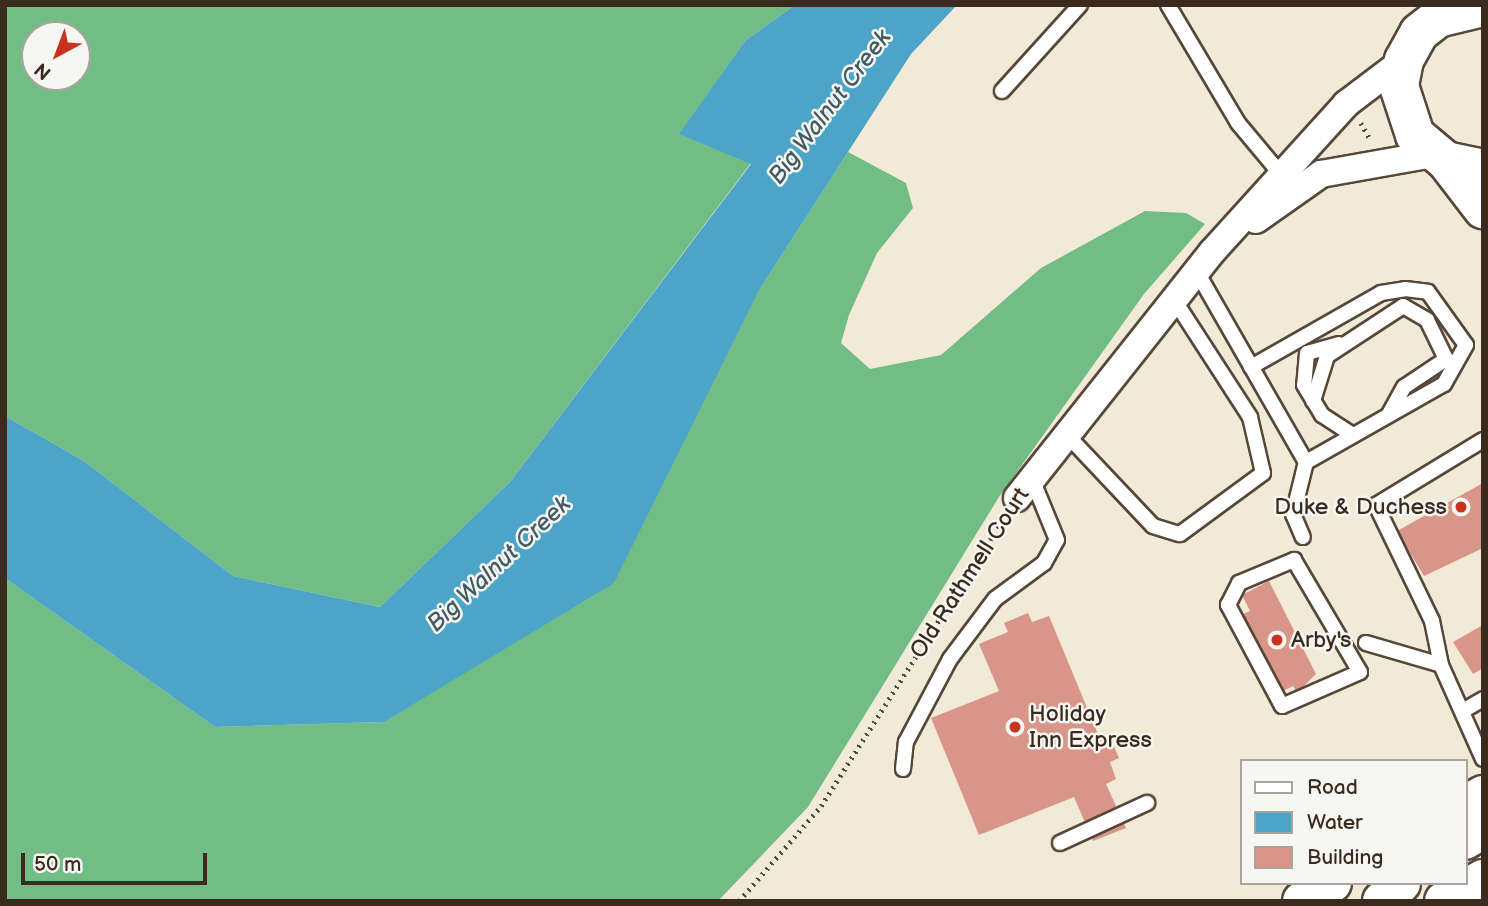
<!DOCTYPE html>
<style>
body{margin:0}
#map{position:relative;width:1488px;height:906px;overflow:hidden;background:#f1ead6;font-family:"Balsamiq Sans",sans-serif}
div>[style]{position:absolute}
.forest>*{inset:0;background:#72bd85}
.water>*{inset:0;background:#4ca5c9}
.building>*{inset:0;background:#d99588}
.path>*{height:4.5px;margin-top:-2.25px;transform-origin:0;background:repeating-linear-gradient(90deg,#56473a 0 2px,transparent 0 7px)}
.roads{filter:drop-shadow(2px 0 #56473a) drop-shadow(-2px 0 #56473a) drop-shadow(0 2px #56473a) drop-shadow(0 -2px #56473a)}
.service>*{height:14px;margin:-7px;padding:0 7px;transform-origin:7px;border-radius:7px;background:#fff}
.minor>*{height:26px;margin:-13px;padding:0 13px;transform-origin:13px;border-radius:13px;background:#fff}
.primary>*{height:38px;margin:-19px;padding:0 19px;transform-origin:19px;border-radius:19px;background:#fff}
.dots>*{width:19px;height:19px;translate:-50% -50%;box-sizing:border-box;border:4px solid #f6f6f2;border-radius:50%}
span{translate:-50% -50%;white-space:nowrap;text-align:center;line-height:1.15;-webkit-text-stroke:5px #f6f6f2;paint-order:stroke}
.poi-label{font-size:23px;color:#3b2a1e}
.right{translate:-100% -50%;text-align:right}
.left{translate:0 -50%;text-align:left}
.street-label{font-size:23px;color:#3b2a1e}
.water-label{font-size:24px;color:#425b62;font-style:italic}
.frame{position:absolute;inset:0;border:7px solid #3b2a1e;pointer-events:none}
.legend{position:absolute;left:1240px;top:759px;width:228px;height:126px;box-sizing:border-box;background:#f6f6f2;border:2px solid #aba49d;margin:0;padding:9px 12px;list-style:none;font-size:21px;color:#3b2a1e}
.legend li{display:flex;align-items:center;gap:14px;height:35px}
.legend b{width:35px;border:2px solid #aba49d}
.north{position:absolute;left:21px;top:21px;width:70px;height:70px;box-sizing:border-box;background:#f6f6f2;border:2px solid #aba49d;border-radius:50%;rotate:221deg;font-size:19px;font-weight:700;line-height:28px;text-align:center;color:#3b2a1e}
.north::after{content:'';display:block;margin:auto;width:24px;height:32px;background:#c8321e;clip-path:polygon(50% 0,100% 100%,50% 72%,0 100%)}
.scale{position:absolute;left:21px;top:853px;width:186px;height:32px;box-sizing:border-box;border:4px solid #3b2a1e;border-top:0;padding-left:9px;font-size:21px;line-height:24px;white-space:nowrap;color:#3b2a1e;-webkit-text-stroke:5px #f6f6f2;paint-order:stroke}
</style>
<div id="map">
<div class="forest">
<i style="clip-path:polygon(evenodd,5px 5px,795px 5px,746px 40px,680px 134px,751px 163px,510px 482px,380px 607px,233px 576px,84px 461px,5px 416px,5px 5px,35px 35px,77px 35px,77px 77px,35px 77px,35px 35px)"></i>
<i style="clip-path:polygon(848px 152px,906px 183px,913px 208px,877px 253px,849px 315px,841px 343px,870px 369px,941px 355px,1041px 268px,1145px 211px,1186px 213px,1205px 224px,1144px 294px,999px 497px,808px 807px,718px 901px,5px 901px,5px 578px,215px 727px,384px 722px,758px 292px)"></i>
</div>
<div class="water">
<i style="clip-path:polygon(795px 5px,957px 5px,911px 54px,758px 292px,614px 583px,384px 722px,215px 727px,5px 578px,5px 416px,84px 461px,233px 576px,380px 607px,510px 482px,751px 164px,679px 134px,746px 40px)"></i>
</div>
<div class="building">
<i style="clip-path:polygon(1483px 483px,1483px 548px,1424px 576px,1397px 531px)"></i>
<i style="clip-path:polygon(1269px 581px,1316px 674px,1297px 693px,1293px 686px,1283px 691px,1241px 615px,1250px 611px,1242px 595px)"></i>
<i style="clip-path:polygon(1028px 613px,1032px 622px,1049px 616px,1100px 739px,1109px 735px,1119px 758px,1110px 762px,1116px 779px,1106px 784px,1126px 828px,1093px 841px,1074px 797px,979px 835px,931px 718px,999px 691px,979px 644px,1008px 632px,1004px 623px)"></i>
<i style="clip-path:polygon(1483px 625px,1483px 668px,1473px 674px,1453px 642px)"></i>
</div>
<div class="path">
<i style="left:1361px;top:123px;width:20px;rotate:60deg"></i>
<i style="left:739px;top:901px;width:125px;rotate:-49.2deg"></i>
<i style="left:821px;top:806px;width:343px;rotate:-57.6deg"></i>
</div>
<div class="roads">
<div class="service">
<i style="left:1168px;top:5px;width:137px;rotate:59.3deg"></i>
<i style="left:1238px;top:123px;width:72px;rotate:50.1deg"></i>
<i style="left:1002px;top:91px;width:116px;rotate:-47.8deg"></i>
<i style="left:1197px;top:272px;width:219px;rotate:60.2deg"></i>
<i style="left:1306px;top:462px;width:54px;rotate:104deg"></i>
<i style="left:1293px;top:514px;width:25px;rotate:67deg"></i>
<i style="left:1339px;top:344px;width:33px;rotate:164deg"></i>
<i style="left:1307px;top:353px;width:32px;rotate:95deg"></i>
<i style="left:1304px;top:385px;width:35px;rotate:59deg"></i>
<i style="left:1322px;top:415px;width:37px;rotate:33deg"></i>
<i style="left:1251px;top:367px;width:150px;rotate:-29.6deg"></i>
<i style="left:1381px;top:293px;width:24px;rotate:-9deg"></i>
<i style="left:1405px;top:289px;width:23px;rotate:7deg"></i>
<i style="left:1428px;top:292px;width:65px;rotate:54.4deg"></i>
<i style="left:1466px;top:345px;width:45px;rotate:119.4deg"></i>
<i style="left:1444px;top:384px;width:159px;rotate:150.5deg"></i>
<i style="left:1313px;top:401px;width:47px;rotate:-72.7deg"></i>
<i style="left:1327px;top:356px;width:91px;rotate:-33.3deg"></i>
<i style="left:1403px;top:306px;width:28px;rotate:30deg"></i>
<i style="left:1427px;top:320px;width:43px;rotate:64deg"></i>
<i style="left:1446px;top:359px;width:50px;rotate:146.3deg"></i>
<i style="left:1404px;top:387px;width:31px;rotate:119deg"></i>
<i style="left:1067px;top:435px;width:125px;rotate:46.6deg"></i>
<i style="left:1153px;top:526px;width:28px;rotate:17deg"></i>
<i style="left:1180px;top:534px;width:103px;rotate:-36.3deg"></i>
<i style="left:1263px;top:473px;width:57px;rotate:-103.1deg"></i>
<i style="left:1250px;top:417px;width:138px;rotate:-122.9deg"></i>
<i style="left:1483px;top:440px;width:125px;rotate:148.7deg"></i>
<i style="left:1376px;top:505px;width:129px;rotate:64.2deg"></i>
<i style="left:1432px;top:621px;width:45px;rotate:78.4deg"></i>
<i style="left:1441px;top:665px;width:103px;rotate:65.9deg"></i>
<i style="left:1294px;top:560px;width:130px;rotate:59.5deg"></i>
<i style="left:1360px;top:672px;width:85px;rotate:156.4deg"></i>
<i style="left:1282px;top:706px;width:115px;rotate:-118.1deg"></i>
<i style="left:1228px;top:605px;width:25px;rotate:-63deg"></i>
<i style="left:1239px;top:583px;width:60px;rotate:-22.7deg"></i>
<i style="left:1366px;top:643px;width:78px;rotate:16.3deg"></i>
<i style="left:1466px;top:709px;width:20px;rotate:-30deg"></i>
<i style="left:903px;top:769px;width:27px;rotate:-84deg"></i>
<i style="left:906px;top:742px;width:94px;rotate:-62.1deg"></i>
<i style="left:950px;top:659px;width:75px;rotate:-53.1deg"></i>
<i style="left:995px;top:599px;width:61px;rotate:-36.3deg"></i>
<i style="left:1044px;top:563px;width:26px;rotate:-61deg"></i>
<i style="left:1057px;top:540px;width:66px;rotate:-112.3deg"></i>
<i style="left:1060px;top:843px;width:96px;rotate:-24.7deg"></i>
</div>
<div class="minor">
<i style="left:1256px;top:220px;width:80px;rotate:-35.3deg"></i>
<i style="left:1321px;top:174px;width:114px;rotate:-10.1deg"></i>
<i style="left:1017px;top:498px;width:314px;rotate:-51.6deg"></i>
<i style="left:1212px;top:252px;width:200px;rotate:-47.8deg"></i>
<i style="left:1346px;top:104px;width:73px;rotate:-37.2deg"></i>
</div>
<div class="primary">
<i style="left:1483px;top:7px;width:46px;rotate:166.3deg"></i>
<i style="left:1438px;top:18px;width:24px;rotate:142deg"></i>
<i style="left:1419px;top:33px;width:31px;rotate:119deg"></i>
<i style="left:1404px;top:60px;width:26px;rotate:101deg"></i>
<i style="left:1399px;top:86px;width:52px;rotate:71.9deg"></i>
<i style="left:1415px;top:135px;width:40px;rotate:40deg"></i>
<i style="left:1446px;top:161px;width:38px;rotate:12deg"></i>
<i style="left:1446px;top:161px;width:61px;rotate:52.4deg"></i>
<i style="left:1465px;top:805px;width:21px;rotate:-29deg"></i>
<i style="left:1465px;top:840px;width:21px;rotate:-31deg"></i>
<i style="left:1302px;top:901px;width:35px;rotate:-31deg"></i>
<i style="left:1382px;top:901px;width:26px;rotate:-43deg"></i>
<i style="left:1444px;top:901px;width:45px;rotate:-29.4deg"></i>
</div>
</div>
<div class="dots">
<i style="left:1461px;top:507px;background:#c8321e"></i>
<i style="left:1277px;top:640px;background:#c8321e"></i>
<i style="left:1015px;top:727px;background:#c8321e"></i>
</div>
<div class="poi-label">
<span class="right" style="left:1447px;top:507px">Duke &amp; Duchess</span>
<span class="left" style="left:1291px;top:640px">Arby's</span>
<span class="left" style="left:1029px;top:727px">Holiday<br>Inn Express</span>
</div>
<div class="street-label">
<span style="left:970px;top:573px;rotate:-57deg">Old Rathmell Court</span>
</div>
<div class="water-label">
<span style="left:830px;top:107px;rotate:-53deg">Big Walnut Creek</span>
<span style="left:499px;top:564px;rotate:-43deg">Big Walnut Creek</span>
</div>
<div class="frame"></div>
<ul class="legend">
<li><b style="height:9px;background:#fff"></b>Road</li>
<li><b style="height:19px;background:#4ca5c9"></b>Water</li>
<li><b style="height:19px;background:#d99588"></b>Building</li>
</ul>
<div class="north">N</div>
<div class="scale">50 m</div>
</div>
